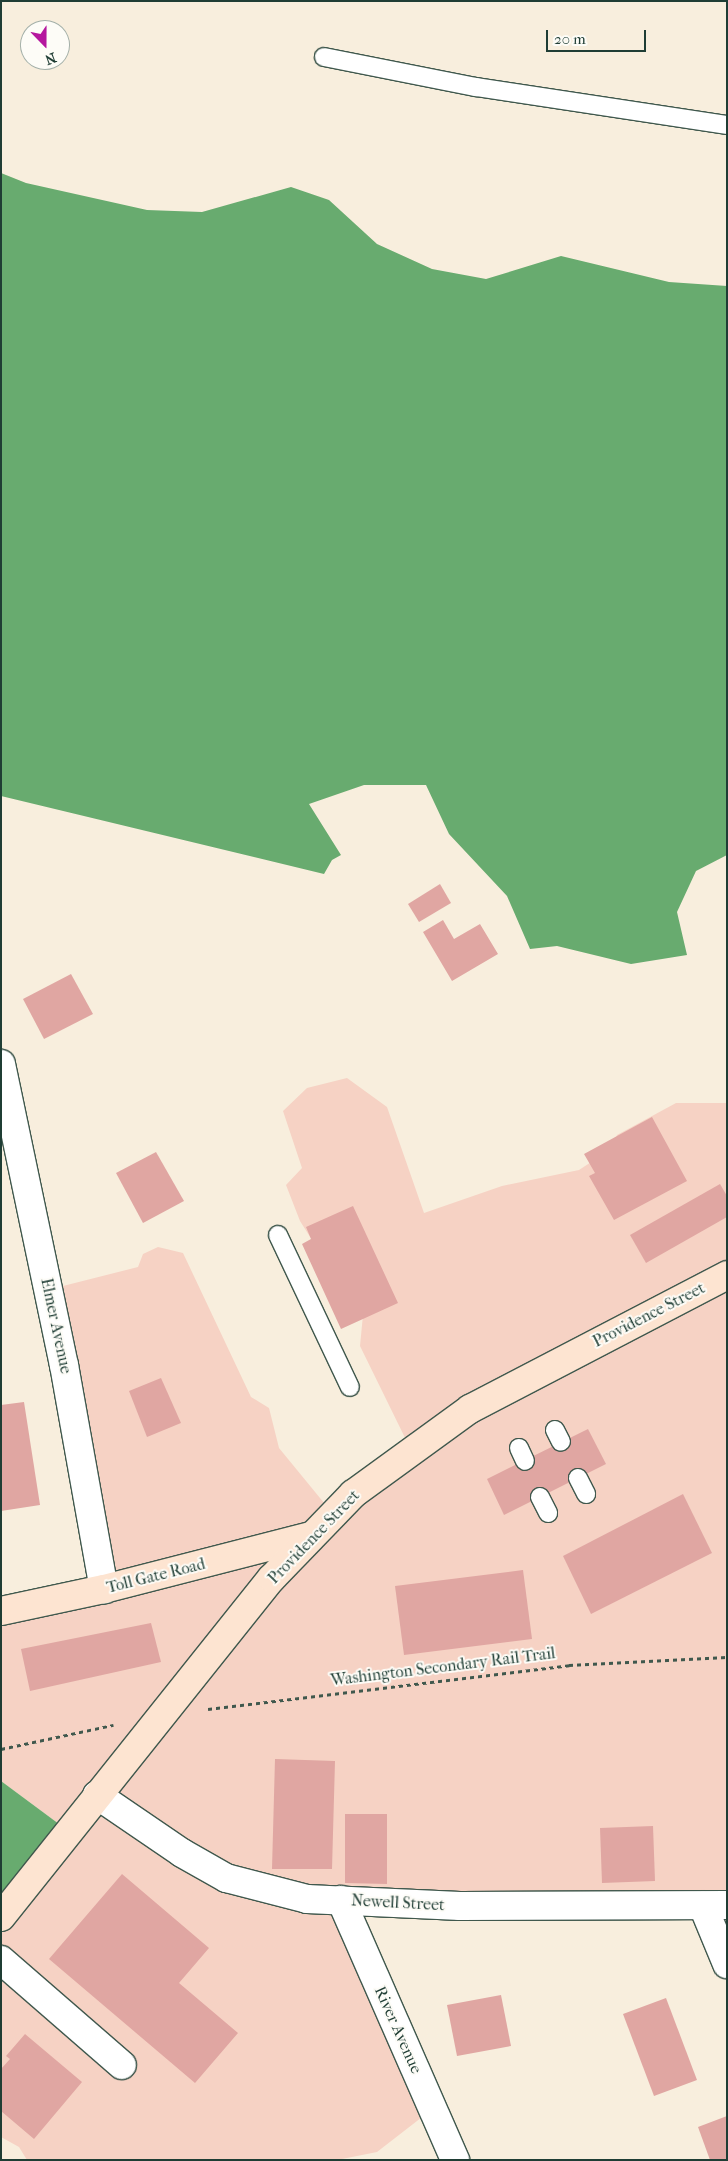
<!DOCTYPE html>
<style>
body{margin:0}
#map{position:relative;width:728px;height:2161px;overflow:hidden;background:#f8eedd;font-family:"IM FELL French Canon",serif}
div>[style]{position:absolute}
.built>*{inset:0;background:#f6d2c4}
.forest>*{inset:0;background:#68ab6f}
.building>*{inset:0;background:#e0a6a2}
.path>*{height:3px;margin-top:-1.5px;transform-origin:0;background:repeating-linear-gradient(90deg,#40584d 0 4px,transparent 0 8px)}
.roads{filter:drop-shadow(1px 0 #40584d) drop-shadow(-1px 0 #40584d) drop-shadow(0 1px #40584d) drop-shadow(0 -1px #40584d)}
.service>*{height:18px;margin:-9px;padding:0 9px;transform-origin:9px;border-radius:9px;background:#fff}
.minor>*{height:28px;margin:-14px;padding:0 14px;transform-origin:14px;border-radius:14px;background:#fff}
.secondary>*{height:28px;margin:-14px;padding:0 14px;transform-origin:14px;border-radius:14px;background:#fde4d1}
span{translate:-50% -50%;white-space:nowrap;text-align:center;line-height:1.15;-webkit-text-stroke:4px #fdfcf7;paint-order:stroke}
.street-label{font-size:16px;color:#1f3d34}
.frame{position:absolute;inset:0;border:2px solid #1f3d34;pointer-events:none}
.north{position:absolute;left:20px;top:20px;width:50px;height:50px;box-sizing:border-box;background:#fdfcf7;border:1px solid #a4b0a9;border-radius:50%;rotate:158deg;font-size:14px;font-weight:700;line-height:20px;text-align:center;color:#1f3d34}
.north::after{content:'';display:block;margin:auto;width:18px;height:22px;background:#b5179e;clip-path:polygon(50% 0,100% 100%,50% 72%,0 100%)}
.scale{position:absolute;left:546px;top:30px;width:100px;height:22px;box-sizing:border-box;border:2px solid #1f3d34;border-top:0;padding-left:6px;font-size:15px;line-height:18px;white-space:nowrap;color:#1f3d34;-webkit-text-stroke:4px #fdfcf7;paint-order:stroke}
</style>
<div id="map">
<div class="built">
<i style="clip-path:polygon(347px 1078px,387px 1107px,424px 1213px,502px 1186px,579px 1170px,611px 1149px,617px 1135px,676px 1103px,727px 1103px,727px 1909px,346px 1910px,426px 2114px,377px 2152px,337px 2160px,27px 2160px,19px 2147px,1px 2137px,1px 1912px,63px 1827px,1px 1781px,1px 1603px,93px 1584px,59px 1287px,138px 1267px,143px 1254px,158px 1247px,183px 1253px,251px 1397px,269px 1408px,279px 1448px,329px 1509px,411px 1450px,360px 1346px,365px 1294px,312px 1240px,300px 1221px,286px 1185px,302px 1168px,283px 1111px,307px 1088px)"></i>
</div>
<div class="forest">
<i style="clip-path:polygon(1px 173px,26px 183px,147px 210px,202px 212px,291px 187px,329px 200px,377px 244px,432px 269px,486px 279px,561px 256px,669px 282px,727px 286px,727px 855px,696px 871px,677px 912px,687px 955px,631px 964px,557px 946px,530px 949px,507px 896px,449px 834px,426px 785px,364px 785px,309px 804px,341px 855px,332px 860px,324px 874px,1px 796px)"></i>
<i style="clip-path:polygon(1px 1781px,63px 1827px,1px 1912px)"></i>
</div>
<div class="building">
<i style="clip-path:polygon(440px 884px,451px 903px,419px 922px,408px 904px)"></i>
<i style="clip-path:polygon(443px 920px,454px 939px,480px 924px,498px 954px,452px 981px,423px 932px)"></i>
<i style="clip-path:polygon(71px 974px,93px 1014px,44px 1039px,23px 999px)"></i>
<i style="clip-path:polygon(652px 1117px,687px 1181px,614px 1220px,589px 1176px,595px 1173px,584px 1154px)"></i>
<i style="clip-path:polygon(156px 1152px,184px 1201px,143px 1223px,116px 1173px)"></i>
<i style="clip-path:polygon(720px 1184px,727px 1196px,727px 1217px,646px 1263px,630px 1235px)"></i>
<i style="clip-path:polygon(353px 1206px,398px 1303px,341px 1329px,302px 1244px,311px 1239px,306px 1227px)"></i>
<i style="clip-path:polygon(161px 1378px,181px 1423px,147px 1437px,129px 1391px)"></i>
<i style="clip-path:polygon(24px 1402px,40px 1505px,1px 1511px,1px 1405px)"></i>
<i style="clip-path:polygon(588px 1429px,606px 1464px,504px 1515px,487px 1479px)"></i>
<i style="clip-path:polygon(683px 1494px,712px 1553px,591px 1614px,563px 1556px)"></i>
<i style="clip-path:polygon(523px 1570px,532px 1639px,404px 1655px,395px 1586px)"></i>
<i style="clip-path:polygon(151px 1623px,161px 1662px,30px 1691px,21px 1649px)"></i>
<i style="clip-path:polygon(275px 1759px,335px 1761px,332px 1869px,272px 1869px)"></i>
<i style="clip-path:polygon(345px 1814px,387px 1814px,387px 1884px,345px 1883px)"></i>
<i style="clip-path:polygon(653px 1826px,655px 1881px,602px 1883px,600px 1828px)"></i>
<i style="clip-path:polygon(122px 1874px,209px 1948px,179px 1983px,238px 2033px,195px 2083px,49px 1959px)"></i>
<i style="clip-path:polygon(501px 1995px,511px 2046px,457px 2056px,447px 2005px)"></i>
<i style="clip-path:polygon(666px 1998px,697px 2080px,654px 2096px,623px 2014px)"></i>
<i style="clip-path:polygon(25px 2034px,82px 2082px,34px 2139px,1px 2111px,1px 2069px,10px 2059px,6px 2056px)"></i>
<i style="clip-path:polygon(727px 2116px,727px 2160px,710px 2160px,698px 2127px)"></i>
</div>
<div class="path">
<i style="left:208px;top:1709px;width:364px;rotate:-6.9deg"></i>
<i style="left:569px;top:1665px;width:158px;rotate:-2.9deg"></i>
<i style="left:1px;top:1749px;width:115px;rotate:-12.1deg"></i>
</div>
<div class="roads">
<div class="service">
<i style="left:324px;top:57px;width:155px;rotate:11.2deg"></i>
<i style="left:476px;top:87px;width:254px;rotate:8.6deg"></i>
<i style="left:278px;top:1235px;width:168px;rotate:64.7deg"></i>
<i style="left:555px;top:1430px;width:13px;rotate:63deg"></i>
<i style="left:519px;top:1448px;width:14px;rotate:65deg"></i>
<i style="left:578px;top:1478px;width:18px;rotate:63deg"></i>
<i style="left:540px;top:1497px;width:18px;rotate:63deg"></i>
</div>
<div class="minor">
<i style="left:1px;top:1064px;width:308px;rotate:78.2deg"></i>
<i style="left:64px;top:1365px;width:228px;rotate:79.9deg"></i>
<i style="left:97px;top:1795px;width:103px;rotate:34.3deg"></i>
<i style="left:182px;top:1853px;width:51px;rotate:29.6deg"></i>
<i style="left:226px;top:1878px;width:84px;rotate:14.5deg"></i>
<i style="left:307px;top:1899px;width:153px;rotate:2.6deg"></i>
<i style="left:460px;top:1906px;width:267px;rotate:-0.2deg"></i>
<i style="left:341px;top:1900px;width:284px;rotate:66.3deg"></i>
<i style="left:703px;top:1906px;width:63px;rotate:67.5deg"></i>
<i style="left:1px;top:1960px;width:160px;rotate:41deg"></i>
</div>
<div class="secondary">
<i style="left:1px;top:1611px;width:105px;rotate:-12.1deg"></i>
<i style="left:104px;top:1589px;width:213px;rotate:-14.4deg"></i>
<i style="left:1px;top:1917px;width:434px;rotate:-51.4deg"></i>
<i style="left:272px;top:1578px;width:117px;rotate:-46deg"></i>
<i style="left:353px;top:1494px;width:145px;rotate:-36deg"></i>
<i style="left:470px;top:1409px;width:290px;rotate:-27.5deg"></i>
</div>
</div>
<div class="street-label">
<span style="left:649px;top:1315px;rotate:-27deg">Providence Street</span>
<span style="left:56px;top:1326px;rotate:78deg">Elmer Avenue</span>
<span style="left:314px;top:1537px;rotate:-46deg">Providence Street</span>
<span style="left:156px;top:1576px;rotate:-14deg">Toll Gate Road</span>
<span style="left:443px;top:1667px;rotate:-7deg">Washington Secondary Rail Trail</span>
<span style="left:398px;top:1903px;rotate:3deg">Newell Street</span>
<span style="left:398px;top:2030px;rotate:66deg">River Avenue</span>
</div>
<div class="frame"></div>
<div class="north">N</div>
<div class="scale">20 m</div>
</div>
